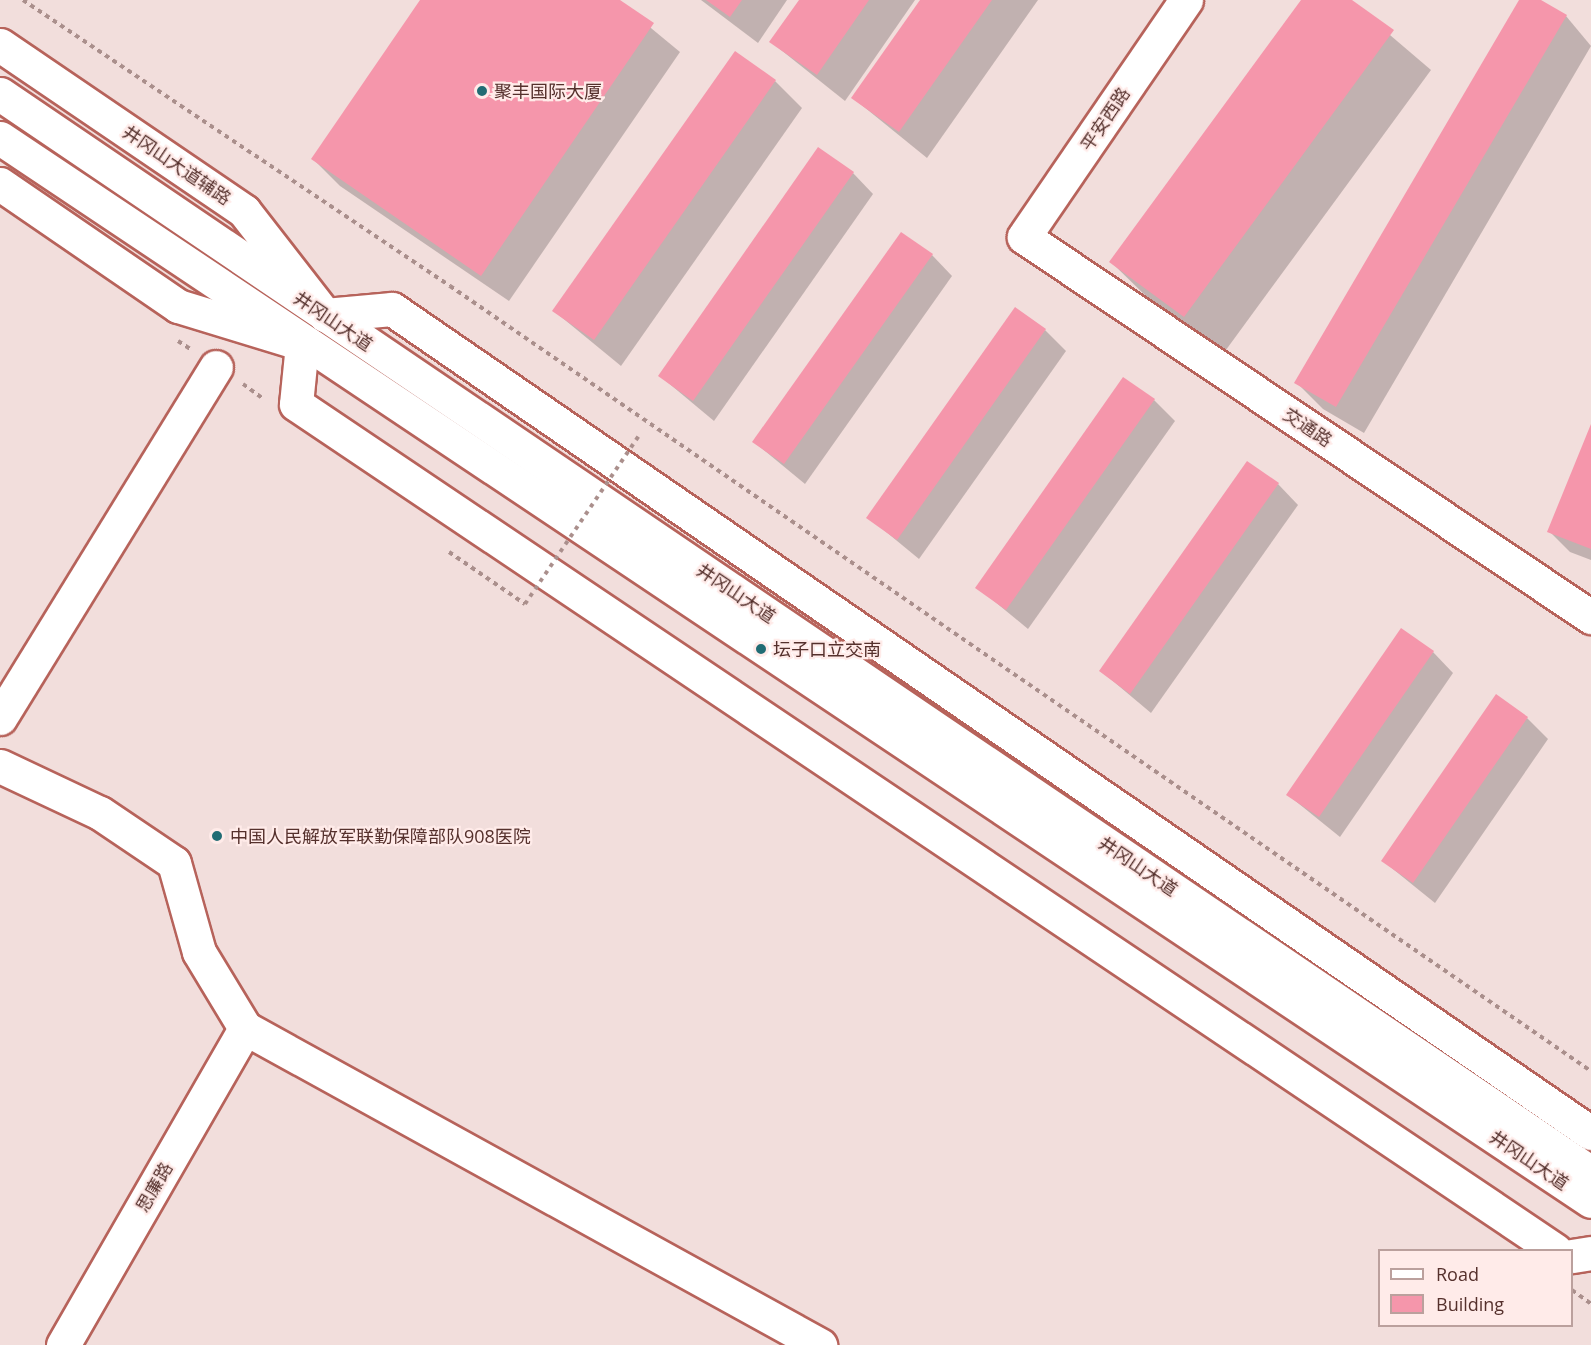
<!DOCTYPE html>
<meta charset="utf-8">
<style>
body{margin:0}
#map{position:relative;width:1591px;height:1345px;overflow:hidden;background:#f2dedc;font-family:"Open Sans","Noto Sans SC",sans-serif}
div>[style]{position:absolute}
.shadow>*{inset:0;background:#0003}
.building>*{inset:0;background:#f596ab}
.path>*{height:4px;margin-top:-2px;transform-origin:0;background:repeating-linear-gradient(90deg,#aa8f8c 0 4.5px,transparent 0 9px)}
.roads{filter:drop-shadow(2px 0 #b7635b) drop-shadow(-2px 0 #b7635b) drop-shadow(0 2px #b7635b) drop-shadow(0 -2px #b7635b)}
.minor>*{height:33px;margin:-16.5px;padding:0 16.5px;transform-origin:16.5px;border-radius:16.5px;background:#fff}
.major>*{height:33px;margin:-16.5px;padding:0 16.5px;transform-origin:16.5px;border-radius:16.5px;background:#fff}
.highway>*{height:33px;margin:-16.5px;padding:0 16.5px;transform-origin:16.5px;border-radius:16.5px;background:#fff}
.path-bridge>*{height:4px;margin-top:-2px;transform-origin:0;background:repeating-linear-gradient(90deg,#aa8f8c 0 4.5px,transparent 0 9px)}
.dots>*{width:16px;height:16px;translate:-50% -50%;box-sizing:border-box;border:3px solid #ffebe9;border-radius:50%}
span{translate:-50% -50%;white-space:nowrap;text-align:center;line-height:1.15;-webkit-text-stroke:4.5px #ffebe9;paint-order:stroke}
.poi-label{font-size:18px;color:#55302c}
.left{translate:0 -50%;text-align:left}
.street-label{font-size:18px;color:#55302c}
.legend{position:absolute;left:1378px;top:1249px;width:195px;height:78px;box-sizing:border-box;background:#ffebe9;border:2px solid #bba09d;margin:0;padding:8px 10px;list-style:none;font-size:18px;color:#55302c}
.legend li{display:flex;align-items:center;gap:12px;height:30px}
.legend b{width:30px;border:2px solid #bba09d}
</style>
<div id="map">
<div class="shadow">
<i style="clip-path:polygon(421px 0,617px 0,680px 52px,509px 301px,340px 186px,313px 159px)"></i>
<i style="clip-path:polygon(701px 0,787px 0,758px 43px)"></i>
<i style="clip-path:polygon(800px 0,915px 0,845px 101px,771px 42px)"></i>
<i style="clip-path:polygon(922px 0,1038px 0,927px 158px,853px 98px)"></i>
<i style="clip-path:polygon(1303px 0,1349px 0,1431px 70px,1223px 354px,1150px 300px,1111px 262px)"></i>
<i style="clip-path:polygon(1521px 0,1538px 0,1566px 16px,1591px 46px,1364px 433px,1323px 409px,1296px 382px)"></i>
<i style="clip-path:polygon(775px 81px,802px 108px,621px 366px,554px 311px)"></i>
<i style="clip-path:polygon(853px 173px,873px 194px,714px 421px,660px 376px)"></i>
<i style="clip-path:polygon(932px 255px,952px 276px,805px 484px,754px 442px)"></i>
<i style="clip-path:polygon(1045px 330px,1066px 351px,919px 559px,868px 517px)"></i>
<i style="clip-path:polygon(1154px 400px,1175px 421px,1028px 629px,977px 587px)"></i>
<i style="clip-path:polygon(1591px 428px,1591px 560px,1570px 552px,1549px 531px)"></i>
<i style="clip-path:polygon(1278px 484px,1298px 505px,1151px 713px,1101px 671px)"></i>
<i style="clip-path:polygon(1433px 652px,1453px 673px,1340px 837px,1288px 795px)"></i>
<i style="clip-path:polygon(1527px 718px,1548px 739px,1435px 903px,1383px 861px)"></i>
</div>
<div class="building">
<i style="clip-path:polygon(420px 0,620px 0,654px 23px,481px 276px,311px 159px)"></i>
<i style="clip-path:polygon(706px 0,742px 0,730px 17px)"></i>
<i style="clip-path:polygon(799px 0,869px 0,817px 75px,769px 42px)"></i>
<i style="clip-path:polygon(920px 0,992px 0,899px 132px,851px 98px)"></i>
<i style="clip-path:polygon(1301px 0,1352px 0,1394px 30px,1184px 317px,1109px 262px)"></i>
<i style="clip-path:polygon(1519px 0,1541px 0,1567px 15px,1336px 407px,1294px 383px)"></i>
<i style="clip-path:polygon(735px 51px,776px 80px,594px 340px,552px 311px)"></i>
<i style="clip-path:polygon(818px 147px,854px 172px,693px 401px,658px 376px)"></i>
<i style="clip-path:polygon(901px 232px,933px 254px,784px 464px,752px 442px)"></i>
<i style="clip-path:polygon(1015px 307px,1046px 329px,897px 540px,866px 518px)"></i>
<i style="clip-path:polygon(1123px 377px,1155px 399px,1006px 610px,975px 588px)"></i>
<i style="clip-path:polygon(1591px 424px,1591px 549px,1547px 532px)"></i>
<i style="clip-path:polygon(1247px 461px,1279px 483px,1130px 694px,1099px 671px)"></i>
<i style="clip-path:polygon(1401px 628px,1434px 651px,1319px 817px,1286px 795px)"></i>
<i style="clip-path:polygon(1496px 694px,1528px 717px,1413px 883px,1381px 861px)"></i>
</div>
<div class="path">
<i style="left:23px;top:0;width:514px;rotate:33.81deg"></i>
<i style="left:450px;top:286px;width:1385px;rotate:34.53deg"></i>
<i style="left:178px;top:341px;width:17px;rotate:33deg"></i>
<i style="left:243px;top:384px;width:26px;rotate:36deg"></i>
<i style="left:449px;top:552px;width:92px;rotate:34.4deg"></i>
<i style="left:1572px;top:1290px;width:24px;rotate:36deg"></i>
</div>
<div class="roads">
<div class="minor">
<i style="left:1186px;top:0;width:287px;rotate:124.4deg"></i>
<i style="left:1024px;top:237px;width:683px;rotate:33.83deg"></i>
<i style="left:0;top:718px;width:412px;rotate:-58.4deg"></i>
<i style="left:0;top:766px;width:110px;rotate:25.2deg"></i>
<i style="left:100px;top:813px;width:89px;rotate:34deg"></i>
<i style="left:174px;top:863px;width:92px;rotate:74.3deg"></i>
<i style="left:199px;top:952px;width:89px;rotate:58.8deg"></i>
<i style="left:245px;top:1028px;width:657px;rotate:28.87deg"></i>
<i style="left:63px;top:1345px;width:366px;rotate:-60.1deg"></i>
</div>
<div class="major">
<i style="left:0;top:45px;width:295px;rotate:34.2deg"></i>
<i style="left:244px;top:211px;width:132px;rotate:52.1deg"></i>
<i style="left:325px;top:315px;width:67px;rotate:-5.1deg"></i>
<i style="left:392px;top:309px;width:1455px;rotate:34.5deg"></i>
<i style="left:0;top:184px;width:216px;rotate:34.4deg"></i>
<i style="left:178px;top:306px;width:130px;rotate:17deg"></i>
<i style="left:302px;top:344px;width:60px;rotate:95.7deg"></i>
<i style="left:296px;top:404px;width:1517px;rotate:33.9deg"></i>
<i style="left:1572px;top:1256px;width:19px;rotate:-9deg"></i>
</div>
<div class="highway">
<i style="left:0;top:94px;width:1922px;rotate:34.14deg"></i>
<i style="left:0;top:138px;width:1913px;rotate:33.75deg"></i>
</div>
</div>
<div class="path-bridge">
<i style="left:525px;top:604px;width:202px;rotate:-55.9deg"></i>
</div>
<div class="dots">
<i style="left:482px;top:91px;background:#216c74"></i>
<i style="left:761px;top:649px;background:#216c74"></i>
<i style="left:217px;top:836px;background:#216c74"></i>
</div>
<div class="poi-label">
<span class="left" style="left:494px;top:91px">聚丰国际大厦</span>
<span class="left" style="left:773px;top:649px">坛子口立交南</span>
<span class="left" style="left:230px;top:836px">中国人民解放军联勤保障部队908医院</span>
</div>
<div class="street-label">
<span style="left:1105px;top:119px;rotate:-56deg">平安西路</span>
<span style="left:177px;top:165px;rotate:34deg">井冈山大道辅路</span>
<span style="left:333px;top:321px;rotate:34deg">井冈山大道</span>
<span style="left:1308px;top:427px;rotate:34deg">交通路</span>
<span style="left:736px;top:593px;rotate:34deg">井冈山大道</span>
<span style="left:1138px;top:866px;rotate:34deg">井冈山大道</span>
<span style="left:1529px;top:1160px;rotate:34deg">井冈山大道</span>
<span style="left:154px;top:1187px;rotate:-60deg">思廉路</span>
</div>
<ul class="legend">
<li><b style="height:8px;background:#fff"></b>Road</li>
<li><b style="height:16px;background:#f596ab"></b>Building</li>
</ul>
</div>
